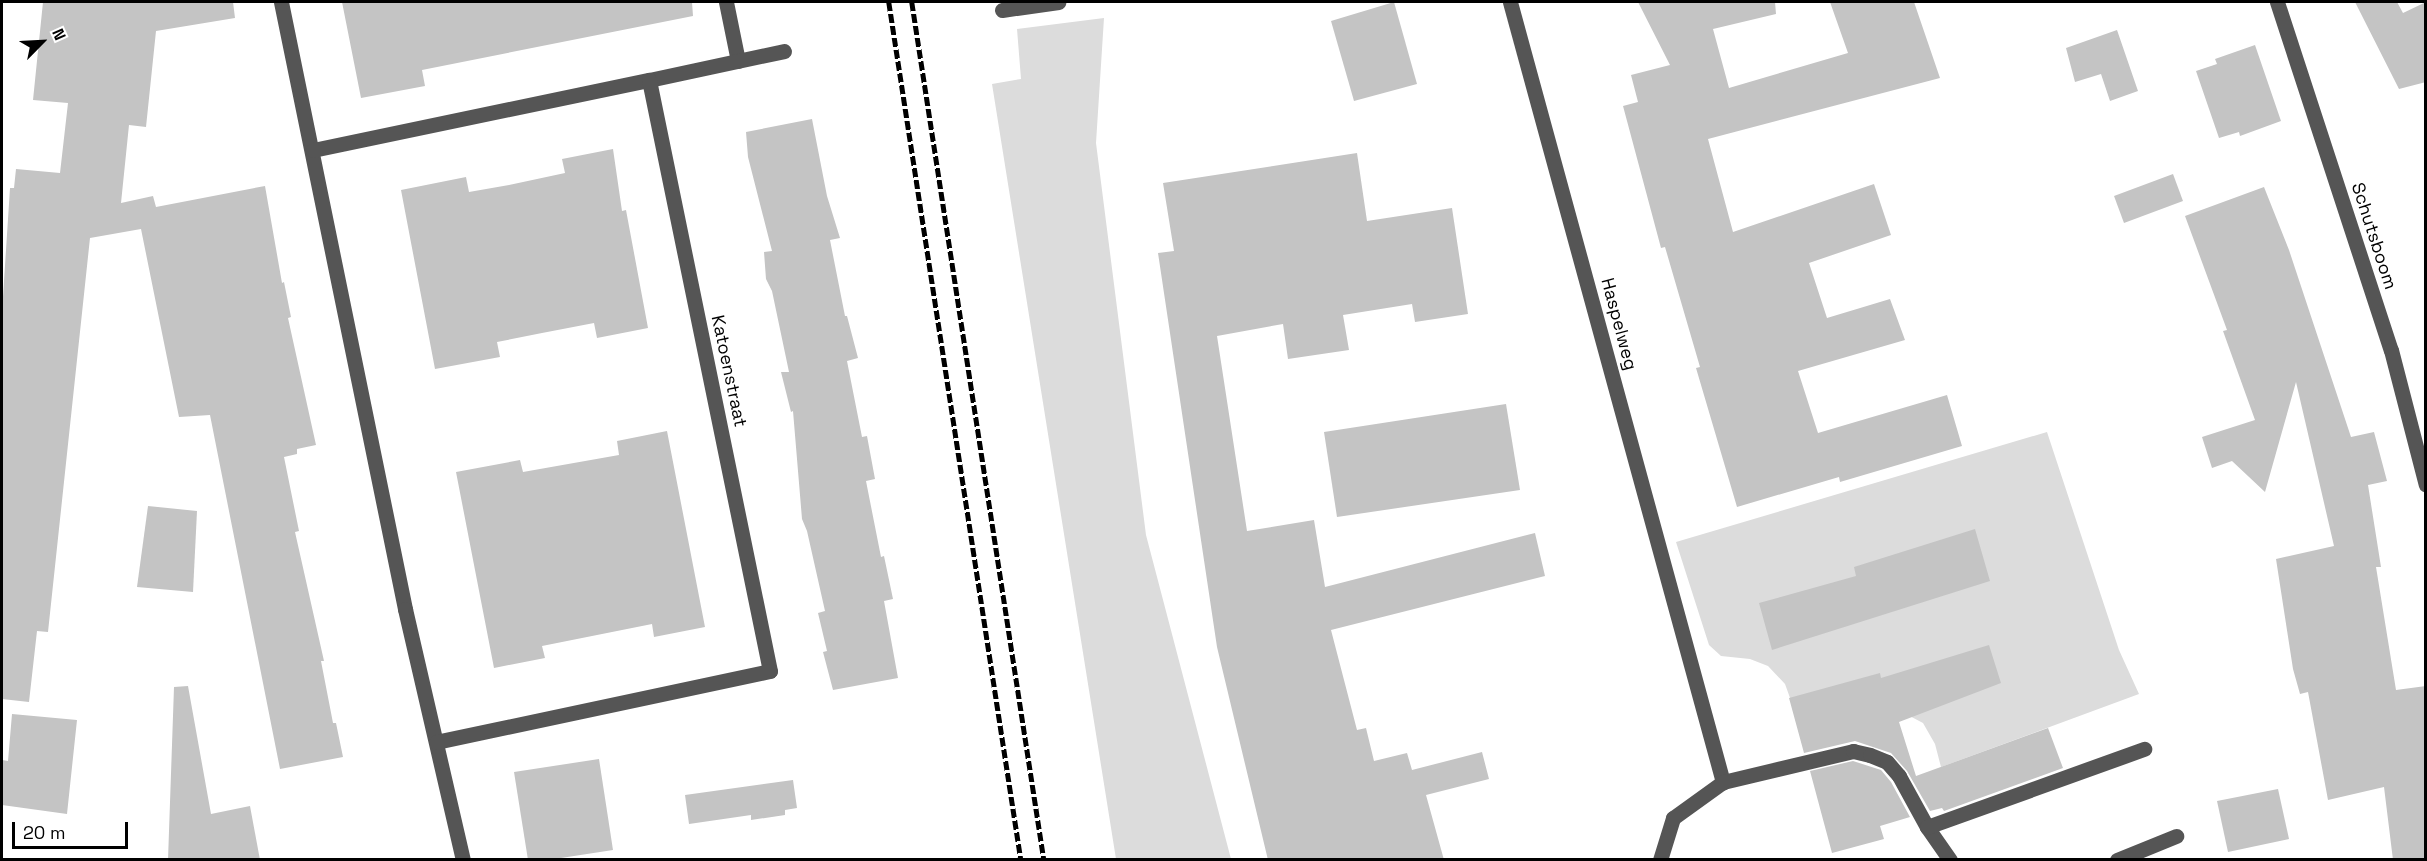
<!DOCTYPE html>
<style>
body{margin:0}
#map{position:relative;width:2427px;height:861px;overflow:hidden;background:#fff;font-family:"Space Grotesk",sans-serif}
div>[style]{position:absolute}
.green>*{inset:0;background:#dcdcdc}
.building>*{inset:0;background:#c4c4c4}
.minor>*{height:15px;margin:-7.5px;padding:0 7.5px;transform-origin:7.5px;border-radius:7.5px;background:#555}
.rail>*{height:4.5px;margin-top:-2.25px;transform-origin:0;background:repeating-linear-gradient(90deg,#000 0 9px,transparent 0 12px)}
span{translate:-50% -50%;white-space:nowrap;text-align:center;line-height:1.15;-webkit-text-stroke:5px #fff;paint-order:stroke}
.street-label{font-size:18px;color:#000}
.frame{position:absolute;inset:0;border:3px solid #000;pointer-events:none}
.north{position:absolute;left:12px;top:12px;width:60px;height:60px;-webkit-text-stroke:4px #fff;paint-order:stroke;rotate:66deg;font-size:16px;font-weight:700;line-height:24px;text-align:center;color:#000}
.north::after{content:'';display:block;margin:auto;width:21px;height:27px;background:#000;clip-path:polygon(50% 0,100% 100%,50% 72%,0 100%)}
.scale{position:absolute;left:12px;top:822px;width:116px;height:27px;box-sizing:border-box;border:3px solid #000;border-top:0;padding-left:8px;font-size:18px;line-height:21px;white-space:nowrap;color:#000;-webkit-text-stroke:4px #fff;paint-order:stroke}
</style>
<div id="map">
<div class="green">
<i style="clip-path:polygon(1104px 18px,1096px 143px,1146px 535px,1231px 859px,1116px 859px,992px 84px,1021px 79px,1017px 29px)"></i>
<i style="clip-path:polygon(2047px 432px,2119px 650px,2139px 694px,1941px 767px,1935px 744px,1923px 723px,1902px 712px,1794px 709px,1785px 684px,1768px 666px,1750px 659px,1721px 656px,1709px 645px,1676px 542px)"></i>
</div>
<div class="building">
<i style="clip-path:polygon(43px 2px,233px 2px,235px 18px,156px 31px,146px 127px,129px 125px,121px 203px,153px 196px,156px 207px,265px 186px,282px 283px,284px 282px,291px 317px,288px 318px,316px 445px,297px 449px,297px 454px,284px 457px,299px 531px,295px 532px,324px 661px,321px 661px,333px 723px,336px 723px,343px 757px,280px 769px,210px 415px,179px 417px,141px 229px,90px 238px,48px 632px,37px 631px,29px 702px,2px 699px,2px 312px,10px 188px,14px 188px,16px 169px,60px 173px,68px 103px,33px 100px)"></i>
<i style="clip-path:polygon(342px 2px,692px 2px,693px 16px,422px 70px,425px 86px,361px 98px)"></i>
<i style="clip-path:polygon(1394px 2px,1417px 84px,1354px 101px,1331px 21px)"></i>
<i style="clip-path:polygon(1638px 2px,1775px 2px,1776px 14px,1713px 29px,1729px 88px,1848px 53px,1830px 2px,1914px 2px,1940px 78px,1708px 139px,1733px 232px,1874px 184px,1891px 235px,1809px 263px,1827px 318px,1890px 299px,1905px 340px,1798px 371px,1818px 433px,1947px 395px,1962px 446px,1840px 482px,1839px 477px,1737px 507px,1696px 368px,1700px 367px,1665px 247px,1661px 248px,1623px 106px,1638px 102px,1631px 75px,1670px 65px)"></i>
<i style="clip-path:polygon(2355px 2px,2397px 2px,2403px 13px,2426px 2px,2426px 82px,2399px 89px)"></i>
<i style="clip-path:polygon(2117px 30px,2138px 91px,2110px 101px,2101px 74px,2075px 82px,2066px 48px)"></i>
<i style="clip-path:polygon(2255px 45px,2281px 121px,2240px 136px,2239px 132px,2219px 138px,2196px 71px,2217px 64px,2215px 59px)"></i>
<i style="clip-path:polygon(812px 119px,827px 196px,840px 238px,830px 240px,845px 316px,847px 316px,858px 358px,847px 361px,862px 437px,867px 436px,875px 479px,866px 481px,881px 557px,884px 556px,893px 599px,884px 601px,898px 678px,833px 690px,823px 652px,827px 651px,818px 613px,825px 611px,807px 531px,802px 519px,793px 411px,791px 412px,781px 372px,789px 372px,772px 291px,766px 279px,764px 252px,772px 251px,748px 157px,746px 132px)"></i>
<i style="clip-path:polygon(613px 149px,622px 211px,626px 210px,648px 328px,597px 338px,594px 323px,542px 333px,497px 342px,500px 357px,435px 369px,401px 190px,466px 177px,469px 192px,509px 185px,565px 173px,562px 159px)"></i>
<i style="clip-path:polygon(1357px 153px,1367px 221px,1452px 208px,1468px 314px,1415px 322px,1412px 304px,1343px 315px,1349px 350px,1288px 359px,1283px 324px,1217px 336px,1247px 531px,1314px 520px,1325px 587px,1535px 533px,1545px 576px,1331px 630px,1357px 730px,1366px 728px,1374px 761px,1407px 753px,1412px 770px,1482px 752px,1489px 779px,1426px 795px,1444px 860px,1268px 860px,1217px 647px,1158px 253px,1174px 251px,1163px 183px)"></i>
<i style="clip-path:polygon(2173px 174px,2183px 201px,2124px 223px,2114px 196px)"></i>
<i style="clip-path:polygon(2264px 187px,2289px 250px,2351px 437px,2374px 432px,2387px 481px,2368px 485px,2381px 567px,2376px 567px,2396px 690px,2426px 686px,2426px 860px,2393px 860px,2384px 787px,2328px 800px,2308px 692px,2300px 694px,2293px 669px,2276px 559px,2334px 546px,2296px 382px,2265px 492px,2232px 461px,2212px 468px,2202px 437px,2255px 420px,2223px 331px,2227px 330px,2185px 216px)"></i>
<i style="clip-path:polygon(1506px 404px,1520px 490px,1337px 517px,1324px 432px)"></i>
<i style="clip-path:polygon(667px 431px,705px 627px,654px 637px,652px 624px,542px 646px,545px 658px,494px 668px,456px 472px,520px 460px,523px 472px,619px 455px,617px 441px)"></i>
<i style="clip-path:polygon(148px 506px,197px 511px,193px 592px,137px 587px)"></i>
<i style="clip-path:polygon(1975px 529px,1990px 581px,1772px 650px,1759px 603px,1856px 576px,1854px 567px)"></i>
<i style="clip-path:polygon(1989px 645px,2001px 683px,1899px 722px,1916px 776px,2048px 728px,2063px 768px,1944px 811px,1942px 808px,1930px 811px,1907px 771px,1891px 753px,1855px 741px,1804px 753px,1789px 698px,1880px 673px,1881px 678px)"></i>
<i style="clip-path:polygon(188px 686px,211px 814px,250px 806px,260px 860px,168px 860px,174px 687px)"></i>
<i style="clip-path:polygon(12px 714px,77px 720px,67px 814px,2px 805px,2px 760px,8px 761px)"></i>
<i style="clip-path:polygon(599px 759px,613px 850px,548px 860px,528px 860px,514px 772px)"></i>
<i style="clip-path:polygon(1853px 761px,1881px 770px,1891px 782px,1910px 817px,1880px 826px,1884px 839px,1832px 853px,1810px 771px)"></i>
<i style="clip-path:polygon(793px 780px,797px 808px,785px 810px,785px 815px,751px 820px,751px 815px,689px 824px,685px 795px)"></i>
<i style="clip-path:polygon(2278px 789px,2289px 839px,2228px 852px,2217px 801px)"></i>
</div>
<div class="minor">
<i style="left:281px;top:2px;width:620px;rotate:78.45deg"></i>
<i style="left:405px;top:609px;width:258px;rotate:77deg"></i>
<i style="left:726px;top:2px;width:60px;rotate:78.5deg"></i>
<i style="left:1510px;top:2px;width:809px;rotate:74.73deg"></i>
<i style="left:1723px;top:782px;width:134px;rotate:-13.4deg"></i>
<i style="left:1853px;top:751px;width:17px;rotate:13deg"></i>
<i style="left:1870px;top:755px;width:18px;rotate:22deg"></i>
<i style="left:1887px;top:762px;width:18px;rotate:49deg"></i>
<i style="left:1899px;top:776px;width:58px;rotate:61.2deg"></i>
<i style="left:1927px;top:827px;width:40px;rotate:55.1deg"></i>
<i style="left:2277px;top:2px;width:366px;rotate:71.9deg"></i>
<i style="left:2391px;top:350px;width:139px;rotate:75.5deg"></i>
<i style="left:1002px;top:10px;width:57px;rotate:-8.1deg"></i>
<i style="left:649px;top:80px;width:138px;rotate:-12.1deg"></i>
<i style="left:313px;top:150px;width:343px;rotate:-11.8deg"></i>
<i style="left:649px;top:80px;width:603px;rotate:78.43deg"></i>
<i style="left:770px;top:671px;width:341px;rotate:168deg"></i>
<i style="left:1927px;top:827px;width:231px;rotate:-19.8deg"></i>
<i style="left:1660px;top:860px;width:44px;rotate:-72.8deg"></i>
<i style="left:1673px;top:818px;width:62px;rotate:-35.8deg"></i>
<i style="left:2117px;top:860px;width:64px;rotate:-22.1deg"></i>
</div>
<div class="rail">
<i style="left:889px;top:2px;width:868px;rotate:81.25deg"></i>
<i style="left:912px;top:2px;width:868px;rotate:81.25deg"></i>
</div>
<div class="street-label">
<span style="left:2374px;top:236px;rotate:72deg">Schutsboom</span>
<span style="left:1619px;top:324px;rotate:75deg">Haspelweg</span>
<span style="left:729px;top:371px;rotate:78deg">Katoenstraat</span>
</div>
<div class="frame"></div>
<div class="north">N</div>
<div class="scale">20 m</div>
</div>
